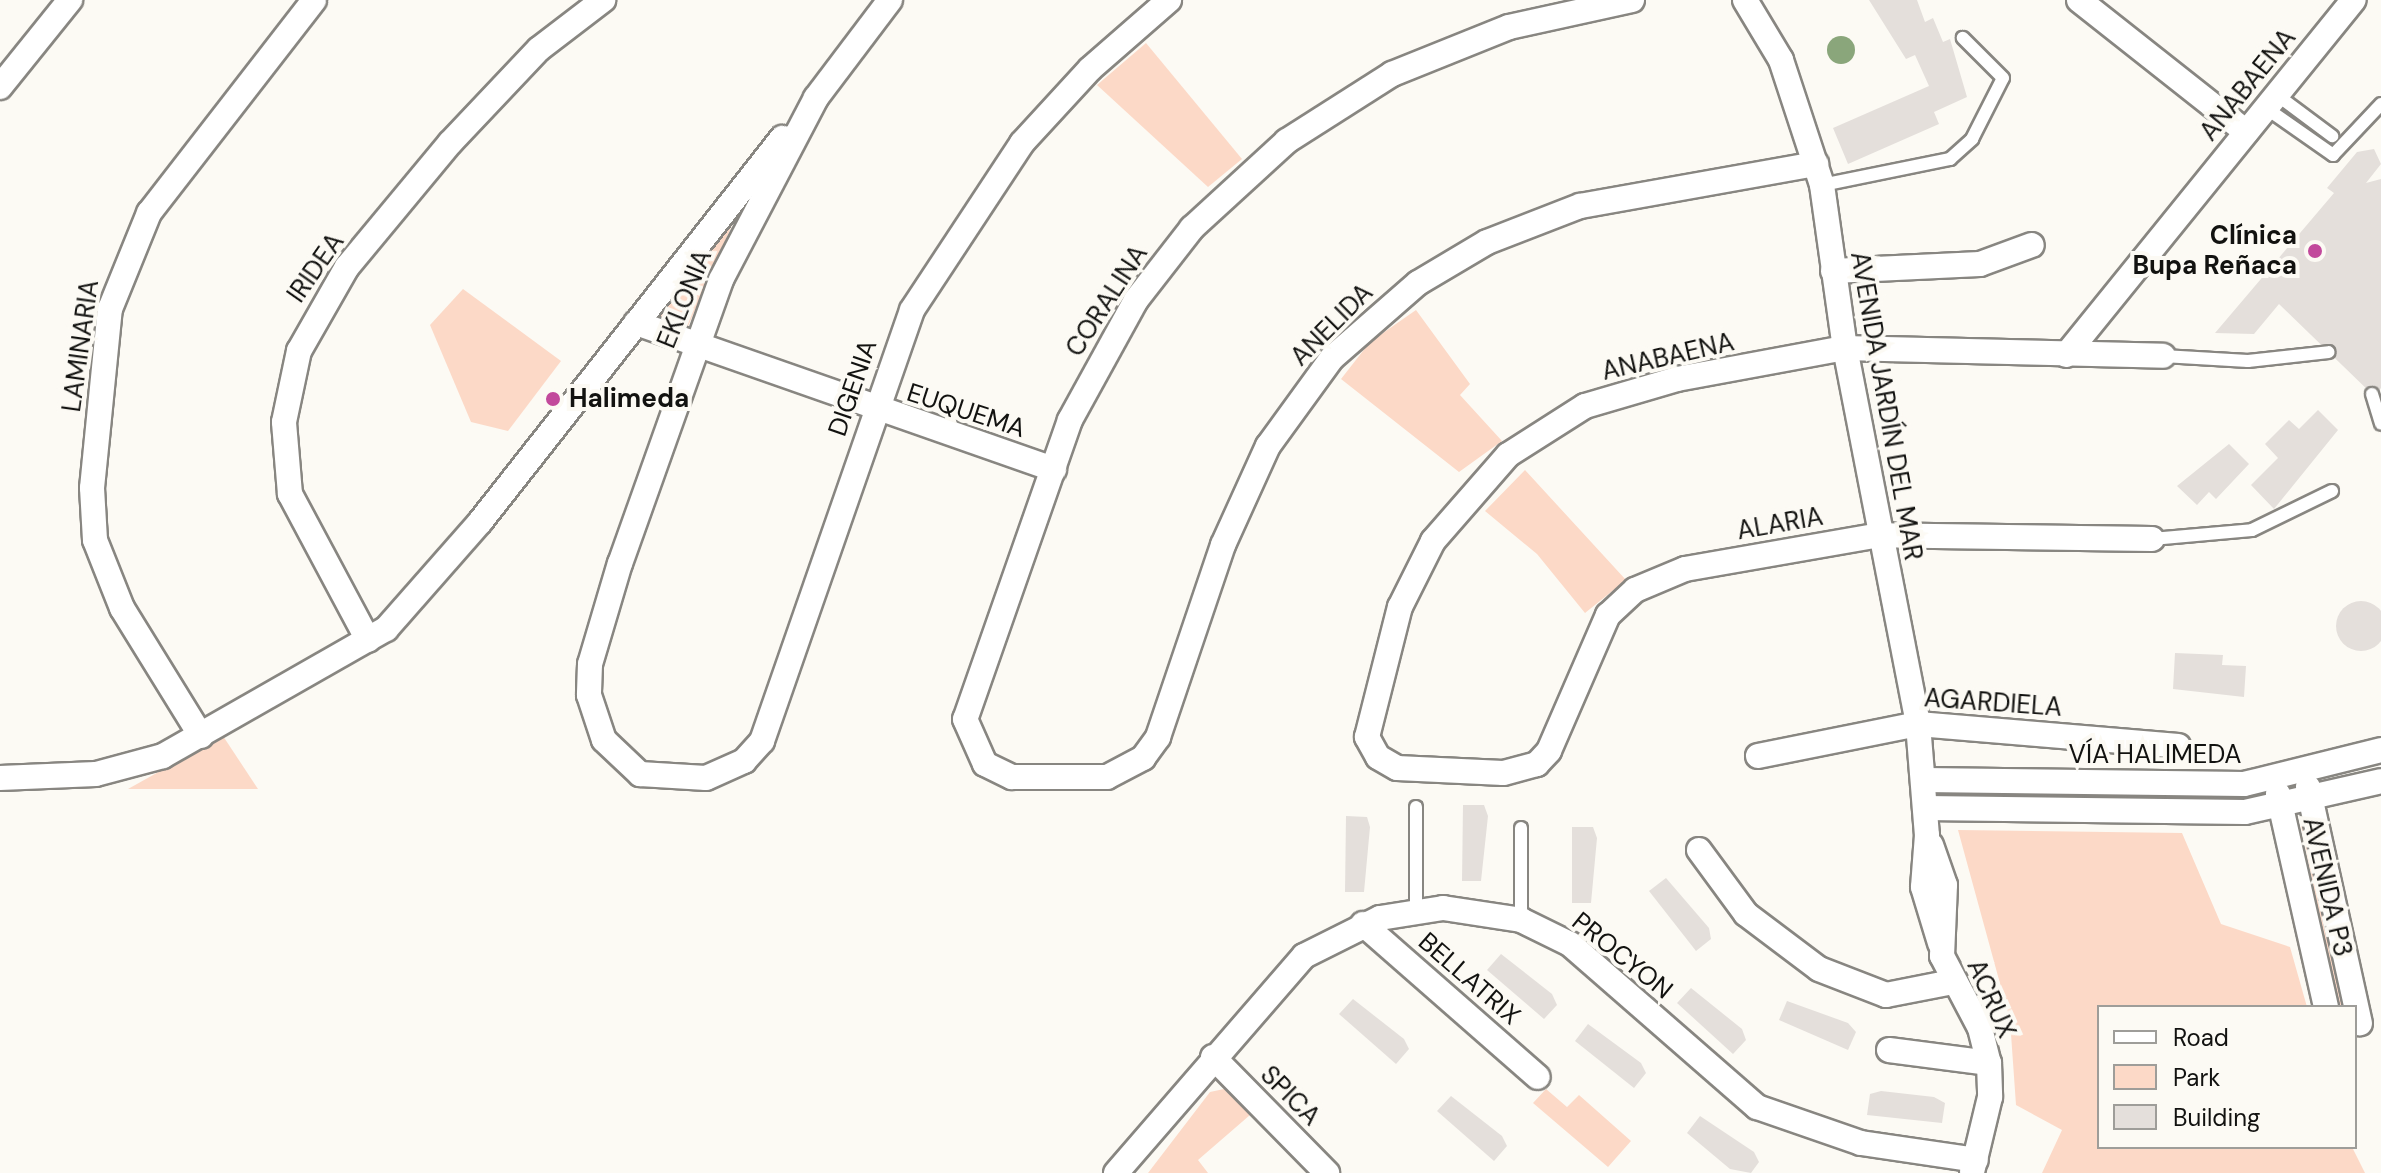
<!DOCTYPE html>
<meta charset="utf-8">
<style>
body{margin:0}
#map{position:relative;width:2381px;height:1173px;overflow:hidden;background:#fcfaf4;font-family:"DM Sans",sans-serif}
div>[style]{position:absolute}
.green>*{inset:0;background:#fcd9c7}
.water>*{inset:0;background:#8aa67b}
.round{border-radius:50%}
.building>*{inset:0;background:#e4dfdb}
.roads{filter:drop-shadow(2px 0 #888681) drop-shadow(-2px 0 #888681) drop-shadow(0 2px #888681) drop-shadow(0 -2px #888681)}
.lane>*{height:12px;margin:-6px;padding:0 6px;transform-origin:6px;border-radius:6px;background:#fff}
.street>*{height:24px;margin:-12px;padding:0 12px;transform-origin:12px;border-radius:12px;background:#fff}
.dots>*{width:22px;height:22px;translate:-50% -50%;box-sizing:border-box;border:4px solid #fcfaf4;border-radius:50%}
span{translate:-50% -50%;white-space:nowrap;text-align:center;line-height:1.15;-webkit-text-stroke:8px #fcfaf4;paint-order:stroke}
.street-label{font-size:26px;color:#121210}
.poi-label{font-size:26px;color:#121210;font-weight:700}
.right{translate:-100% -50%;text-align:right}
.left{translate:0 -50%;text-align:left}
.legend{position:absolute;left:2097px;top:1005px;width:260px;height:144px;box-sizing:border-box;background:#fcfaf4;border:2px solid #9e9d99;margin:0;padding:10px 14px;list-style:none;font-size:24px;color:#121210}
.legend li{display:flex;align-items:center;gap:16px;height:40px}
.legend b{width:40px;border:2px solid #9e9d99}
</style>
<div id="map">
<div class="green">
<i style="clip-path:polygon(1146px 43px,1242px 159px,1208px 187px,1097px 85px)"></i>
<i style="clip-path:polygon(739px 209px,685px 333px,657px 317px)"></i>
<i style="clip-path:polygon(463px 289px,561px 361px,508px 431px,471px 422px,430px 325px)"></i>
<i style="clip-path:polygon(1416px 310px,1470px 384px,1460px 395px,1502px 441px,1459px 472px,1341px 379px,1370px 342px)"></i>
<i style="clip-path:polygon(1525px 470px,1626px 580px,1585px 613px,1537px 554px,1485px 511px)"></i>
<i style="clip-path:polygon(223px 736px,258px 789px,128px 789px)"></i>
<i style="clip-path:polygon(1943px 792px,2253px 795px,2257px 797px,1942px 797px)"></i>
<i style="clip-path:polygon(2301px 825px,2305px 828px,2346px 1007px,2338px 1007px)"></i>
<i style="clip-path:polygon(1958px 830px,2182px 833px,2221px 924px,2290px 947px,2307px 1007px,2099px 1007px,2099px 1147px,2352px 1147px,2365px 1173px,2042px 1173px,2062px 1130px,2016px 1105px,2010px 1020px)"></i>
<i style="clip-path:polygon(1224px 1089px,1250px 1115px,1198px 1160px,1208px 1173px,1148px 1173px,1210px 1092px)"></i>
<i style="clip-path:polygon(1546px 1089px,1567px 1107px,1579px 1095px,1631px 1141px,1608px 1167px,1533px 1103px)"></i>
</div>
<div class="water">
<i class="round" style="left:1827px;top:36px;width:28px;height:28px"></i>
</div>
<div class="building">
<i style="clip-path:polygon(1869px 0,1917px 0,1925px 22px,1933px 18px,1943px 42px,1950px 39px,1967px 97px,1934px 112px,1939px 124px,1848px 164px,1833px 128px,1929px 86px,1915px 55px,1906px 59px)"></i>
<i style="clip-path:polygon(2374px 149px,2381px 164px,2366px 183px,2381px 179px,2381px 388px,2374px 396px,2279px 304px,2254px 334px,2215px 333px,2334px 193px,2327px 188px,2357px 152px)"></i>
<i style="clip-path:polygon(2318px 410px,2338px 430px,2274px 509px,2251px 485px,2278px 458px,2265px 444px,2289px 420px,2299px 429px)"></i>
<i style="clip-path:polygon(2229px 444px,2249px 464px,2216px 499px,2209px 492px,2197px 505px,2177px 486px)"></i>
<i class="round" style="left:2336px;top:601px;width:50px;height:50px"></i>
<i style="clip-path:polygon(2175px 653px,2223px 655px,2222px 665px,2246px 666px,2244px 697px,2173px 689px)"></i>
<i style="clip-path:polygon(1463px 805px,1484px 805px,1488px 816px,1481px 881px,1462px 881px)"></i>
<i style="clip-path:polygon(1346px 816px,1367px 817px,1370px 827px,1364px 892px,1345px 892px)"></i>
<i style="clip-path:polygon(1572px 827px,1593px 827px,1597px 838px,1591px 903px,1572px 903px)"></i>
<i style="clip-path:polygon(1666px 878px,1709px 928px,1711px 939px,1696px 951px,1649px 891px)"></i>
<i style="clip-path:polygon(1501px 954px,1552px 994px,1557px 1005px,1544px 1019px,1487px 970px)"></i>
<i style="clip-path:polygon(1691px 988px,1742px 1029px,1746px 1040px,1733px 1054px,1677px 1003px)"></i>
<i style="clip-path:polygon(1353px 999px,1404px 1039px,1409px 1049px,1396px 1064px,1339px 1014px)"></i>
<i style="clip-path:polygon(1787px 1001px,1848px 1023px,1856px 1032px,1848px 1050px,1779px 1020px)"></i>
<i style="clip-path:polygon(1588px 1024px,1641px 1063px,1646px 1073px,1634px 1088px,1575px 1041px)"></i>
<i style="clip-path:polygon(1881px 1091px,1934px 1097px,1945px 1103px,1942px 1123px,1867px 1115px,1870px 1094px)"></i>
<i style="clip-path:polygon(1451px 1096px,1502px 1136px,1507px 1146px,1494px 1161px,1437px 1111px)"></i>
<i style="clip-path:polygon(1700px 1116px,1754px 1152px,1759px 1162px,1751px 1173px,1730px 1169px,1687px 1133px)"></i>
</div>
<div class="roads">
<div class="lane">
<i style="left:2277px;top:95px;width:69px;rotate:36.7deg"></i>
<i style="left:2266px;top:108px;width:82px;rotate:35deg"></i>
<i style="left:2333px;top:155px;width:70px;rotate:-46.7deg"></i>
<i style="left:1822px;top:185px;width:131px;rotate:-11.5deg"></i>
<i style="left:1950px;top:159px;width:30px;rotate:-42deg"></i>
<i style="left:1972px;top:139px;width:68px;rotate:-63.1deg"></i>
<i style="left:2003px;top:78px;width:57px;rotate:-135deg"></i>
<i style="left:2163px;top:356px;width:85px;rotate:3.4deg"></i>
<i style="left:2248px;top:361px;width:81px;rotate:-6.3deg"></i>
<i style="left:2372px;top:394px;width:31px;rotate:73deg"></i>
<i style="left:2152px;top:539px;width:100px;rotate:-5.1deg"></i>
<i style="left:2252px;top:530px;width:89px;rotate:-26deg"></i>
<i style="left:1416px;top:910px;width:103px;rotate:-90deg"></i>
<i style="left:1521px;top:920px;width:92px;rotate:-90deg"></i>
</div>
<div class="street">
<i style="left:890px;top:0;width:123px;rotate:127.1deg"></i>
<i style="left:816px;top:98px;width:205px;rotate:117.6deg"></i>
<i style="left:721px;top:280px;width:300px;rotate:109.6deg"></i>
<i style="left:620px;top:563px;width:105px;rotate:106.5deg"></i>
<i style="left:590px;top:664px;width:31px;rotate:92deg"></i>
<i style="left:589px;top:695px;width:47px;rotate:71.6deg"></i>
<i style="left:604px;top:740px;width:50px;rotate:43.4deg"></i>
<i style="left:640px;top:774px;width:66px;rotate:3.5deg"></i>
<i style="left:706px;top:778px;width:42px;rotate:-24.1deg"></i>
<i style="left:744px;top:761px;width:27px;rotate:-48deg"></i>
<i style="left:762px;top:741px;width:456px;rotate:-70.8deg"></i>
<i style="left:912px;top:310px;width:200px;rotate:-56.6deg"></i>
<i style="left:1022px;top:143px;width:100px;rotate:-47.4deg"></i>
<i style="left:1090px;top:69px;width:105px;rotate:-41.1deg"></i>
<i style="left:1632px;top:0;width:126px;rotate:167.6deg"></i>
<i style="left:1509px;top:27px;width:126px;rotate:158.1deg"></i>
<i style="left:1392px;top:74px;width:125px;rotate:147.5deg"></i>
<i style="left:1287px;top:141px;width:129px;rotate:137.5deg"></i>
<i style="left:1192px;top:228px;width:91px;rotate:127.9deg"></i>
<i style="left:1136px;top:300px;width:137px;rotate:118.8deg"></i>
<i style="left:1070px;top:420px;width:317px;rotate:109.3deg"></i>
<i style="left:965px;top:719px;width:49px;rotate:66deg"></i>
<i style="left:985px;top:764px;width:30px;rotate:26deg"></i>
<i style="left:1012px;top:777px;width:95px"></i>
<i style="left:1107px;top:777px;width:41px;rotate:-27.8deg"></i>
<i style="left:1143px;top:758px;width:26px;rotate:-54deg"></i>
<i style="left:1158px;top:737px;width:203px;rotate:-71.3deg"></i>
<i style="left:1223px;top:545px;width:109px;rotate:-65.6deg"></i>
<i style="left:1268px;top:446px;width:109px;rotate:-54deg"></i>
<i style="left:1332px;top:358px;width:114px;rotate:-41.1deg"></i>
<i style="left:1418px;top:283px;width:80px;rotate:-30.7deg"></i>
<i style="left:1487px;top:242px;width:100px;rotate:-21.2deg"></i>
<i style="left:1580px;top:206px;width:240px;rotate:-10.1deg"></i>
<i style="left:1745px;top:0;width:70px;rotate:59deg"></i>
<i style="left:1781px;top:60px;width:132px;rotate:71.8deg"></i>
<i style="left:1822px;top:185px;width:165px;rotate:82deg"></i>
<i style="left:1845px;top:348px;width:383px;rotate:79deg"></i>
<i style="left:1918px;top:724px;width:111px;rotate:85.4deg"></i>
<i style="left:1927px;top:835px;width:52px;rotate:94.4deg"></i>
<i style="left:1923px;top:887px;width:59px;rotate:73.1deg"></i>
<i style="left:2079px;top:0;width:213px;rotate:38.3deg"></i>
<i style="left:0;top:87px;width:112px;rotate:-51.2deg"></i>
<i style="left:1833px;top:271px;width:147px;rotate:-2.7deg"></i>
<i style="left:1980px;top:264px;width:55px;rotate:-20.1deg"></i>
<i style="left:636px;top:323px;width:443px;rotate:19.3deg"></i>
<i style="left:2066px;top:355px;width:457px;rotate:-51deg"></i>
<i style="left:2152px;top:539px;width:272px;rotate:-179.2deg"></i>
<i style="left:1880px;top:535px;width:198px;rotate:170.1deg"></i>
<i style="left:1685px;top:569px;width:54px;rotate:157.2deg"></i>
<i style="left:1635px;top:590px;width:37px;rotate:137deg"></i>
<i style="left:1608px;top:615px;width:148px;rotate:113.5deg"></i>
<i style="left:1549px;top:751px;width:18px;rotate:133deg"></i>
<i style="left:1537px;top:764px;width:35px;rotate:165deg"></i>
<i style="left:1503px;top:773px;width:106px;rotate:-177.3deg"></i>
<i style="left:1397px;top:768px;width:22px;rotate:-150deg"></i>
<i style="left:1378px;top:757px;width:23px;rotate:-119deg"></i>
<i style="left:1367px;top:737px;width:134px;rotate:-75.8deg"></i>
<i style="left:1400px;top:607px;width:74px;rotate:-63.4deg"></i>
<i style="left:1433px;top:541px;width:114px;rotate:-48.9deg"></i>
<i style="left:1508px;top:455px;width:91px;rotate:-32.5deg"></i>
<i style="left:1585px;top:406px;width:96px;rotate:-16.4deg"></i>
<i style="left:1677px;top:379px;width:171px;rotate:-10.5deg"></i>
<i style="left:1845px;top:348px;width:318px;rotate:1.4deg"></i>
<i style="left:368px;top:640px;width:166px;rotate:-118.1deg"></i>
<i style="left:290px;top:494px;width:72px;rotate:-94.8deg"></i>
<i style="left:284px;top:422px;width:73px;rotate:-78.1deg"></i>
<i style="left:299px;top:351px;width:97px;rotate:-60.3deg"></i>
<i style="left:347px;top:267px;width:161px;rotate:-50.3deg"></i>
<i style="left:450px;top:143px;width:129px;rotate:-46.6deg"></i>
<i style="left:539px;top:49px;width:81px;rotate:-37.4deg"></i>
<i style="left:201px;top:736px;width:150px;rotate:-121.7deg"></i>
<i style="left:122px;top:608px;width:73px;rotate:-111.7deg"></i>
<i style="left:95px;top:540px;width:52px;rotate:-93.3deg"></i>
<i style="left:92px;top:488px;width:180px;rotate:-84.3deg"></i>
<i style="left:110px;top:309px;width:104px;rotate:-67.9deg"></i>
<i style="left:149px;top:213px;width:269px;rotate:-52.2deg"></i>
<i style="left:1758px;top:756px;width:163px;rotate:-11.3deg"></i>
<i style="left:1918px;top:724px;width:261px;rotate:4.8deg"></i>
<i style="left:0;top:778px;width:96px;rotate:-2.4deg"></i>
<i style="left:96px;top:774px;width:69px;rotate:-15deg"></i>
<i style="left:163px;top:756px;width:257px;rotate:-29.7deg"></i>
<i style="left:386px;top:629px;width:142px;rotate:-48.7deg"></i>
<i style="left:480px;top:522px;width:489px;rotate:-51.8deg"></i>
<i style="left:1924px;top:780px;width:320px;rotate:0.7deg"></i>
<i style="left:2244px;top:784px;width:141px;rotate:-13.9deg"></i>
<i style="left:2308px;top:787px;width:242px;rotate:77.6deg"></i>
<i style="left:2278px;top:794px;width:218px;rotate:77.3deg"></i>
<i style="left:1925px;top:808px;width:320px;rotate:0.7deg"></i>
<i style="left:2245px;top:812px;width:139px;rotate:-12.8deg"></i>
<i style="left:1931px;top:845px;width:42px;rotate:70.7deg"></i>
<i style="left:1945px;top:885px;width:71px;rotate:92.4deg"></i>
<i style="left:1942px;top:956px;width:81px;rotate:62.2deg"></i>
<i style="left:1980px;top:1028px;width:36px;rotate:76deg"></i>
<i style="left:1989px;top:1063px;width:34px;rotate:88deg"></i>
<i style="left:1990px;top:1097px;width:77px;rotate:103.5deg"></i>
<i style="left:1699px;top:850px;width:79px;rotate:53.7deg"></i>
<i style="left:1746px;top:914px;width:91px;rotate:37deg"></i>
<i style="left:1819px;top:969px;width:72px;rotate:21.2deg"></i>
<i style="left:1886px;top:995px;width:67px;rotate:-11.1deg"></i>
<i style="left:1363px;top:924px;width:232px;rotate:41.2deg"></i>
<i style="left:1889px;top:1050px;width:101px;rotate:7.4deg"></i>
<i style="left:1213px;top:1057px;width:163px;rotate:45.5deg"></i>
<i style="left:1116px;top:1173px;width:287px;rotate:-49.1deg"></i>
<i style="left:1304px;top:956px;width:85px;rotate:-26.6deg"></i>
<i style="left:1380px;top:918px;width:64px;rotate:-9deg"></i>
<i style="left:1443px;top:908px;width:79px;rotate:8.7deg"></i>
<i style="left:1521px;top:920px;width:55px;rotate:26.1deg"></i>
<i style="left:1570px;top:944px;width:248px;rotate:41.1deg"></i>
<i style="left:1757px;top:1107px;width:110px;rotate:19.1deg"></i>
<i style="left:1861px;top:1143px;width:116px;rotate:8.4deg"></i>
</div>
</div>
<div class="dots">
<i style="left:2315px;top:251px;background:#c2499c"></i>
<i style="left:553px;top:399px;background:#c2499c"></i>
</div>
<div class="street-label">
<span style="left:2248px;top:85px;rotate:-51deg">ANABAENA</span>
<span style="left:316px;top:268px;rotate:-55deg">IRIDEA</span>
<span style="left:685px;top:299px;rotate:-68deg">EKLONIA</span>
<span style="left:1107px;top:301px;rotate:-57deg">CORALINA</span>
<span style="left:1332px;top:325px;rotate:-45deg">ANELIDA</span>
<span style="left:81px;top:346px;rotate:-82deg">LAMINARIA</span>
<span style="left:1668px;top:357px;rotate:-13deg">ANABAENA</span>
<span style="left:853px;top:388px;rotate:-71deg">DIGENIA</span>
<span style="left:1886px;top:406px;rotate:80deg">AVENIDA JARDÍN DEL MAR</span>
<span style="left:966px;top:411px;rotate:18deg">EUQUEMA</span>
<span style="left:1780px;top:524px;rotate:-10deg">ALARIA</span>
<span style="left:1993px;top:703px;rotate:4deg">AGARDIELA</span>
<span style="left:2155px;top:755px">VÍA HALIMEDA</span>
<span style="left:2327px;top:887px;rotate:77deg">AVENIDA P3</span>
<span style="left:1622px;top:956px;rotate:39deg">PROCYON</span>
<span style="left:1469px;top:979px;rotate:41deg">BELLATRIX</span>
<span style="left:1991px;top:999px;rotate:66deg">ACRUX</span>
<span style="left:1290px;top:1096px;rotate:45deg">SPICA</span>
</div>
<div class="poi-label">
<span class="right" style="left:2297px;top:251px">Clínica<br>Bupa Reñaca</span>
<span class="left" style="left:569px;top:399px">Halimeda</span>
</div>
<ul class="legend">
<li><b style="height:10px;background:#fff"></b>Road</li>
<li><b style="height:22px;background:#fcd9c7"></b>Park</li>
<li><b style="height:22px;background:#e4dfdb"></b>Building</li>
</ul>
</div>
